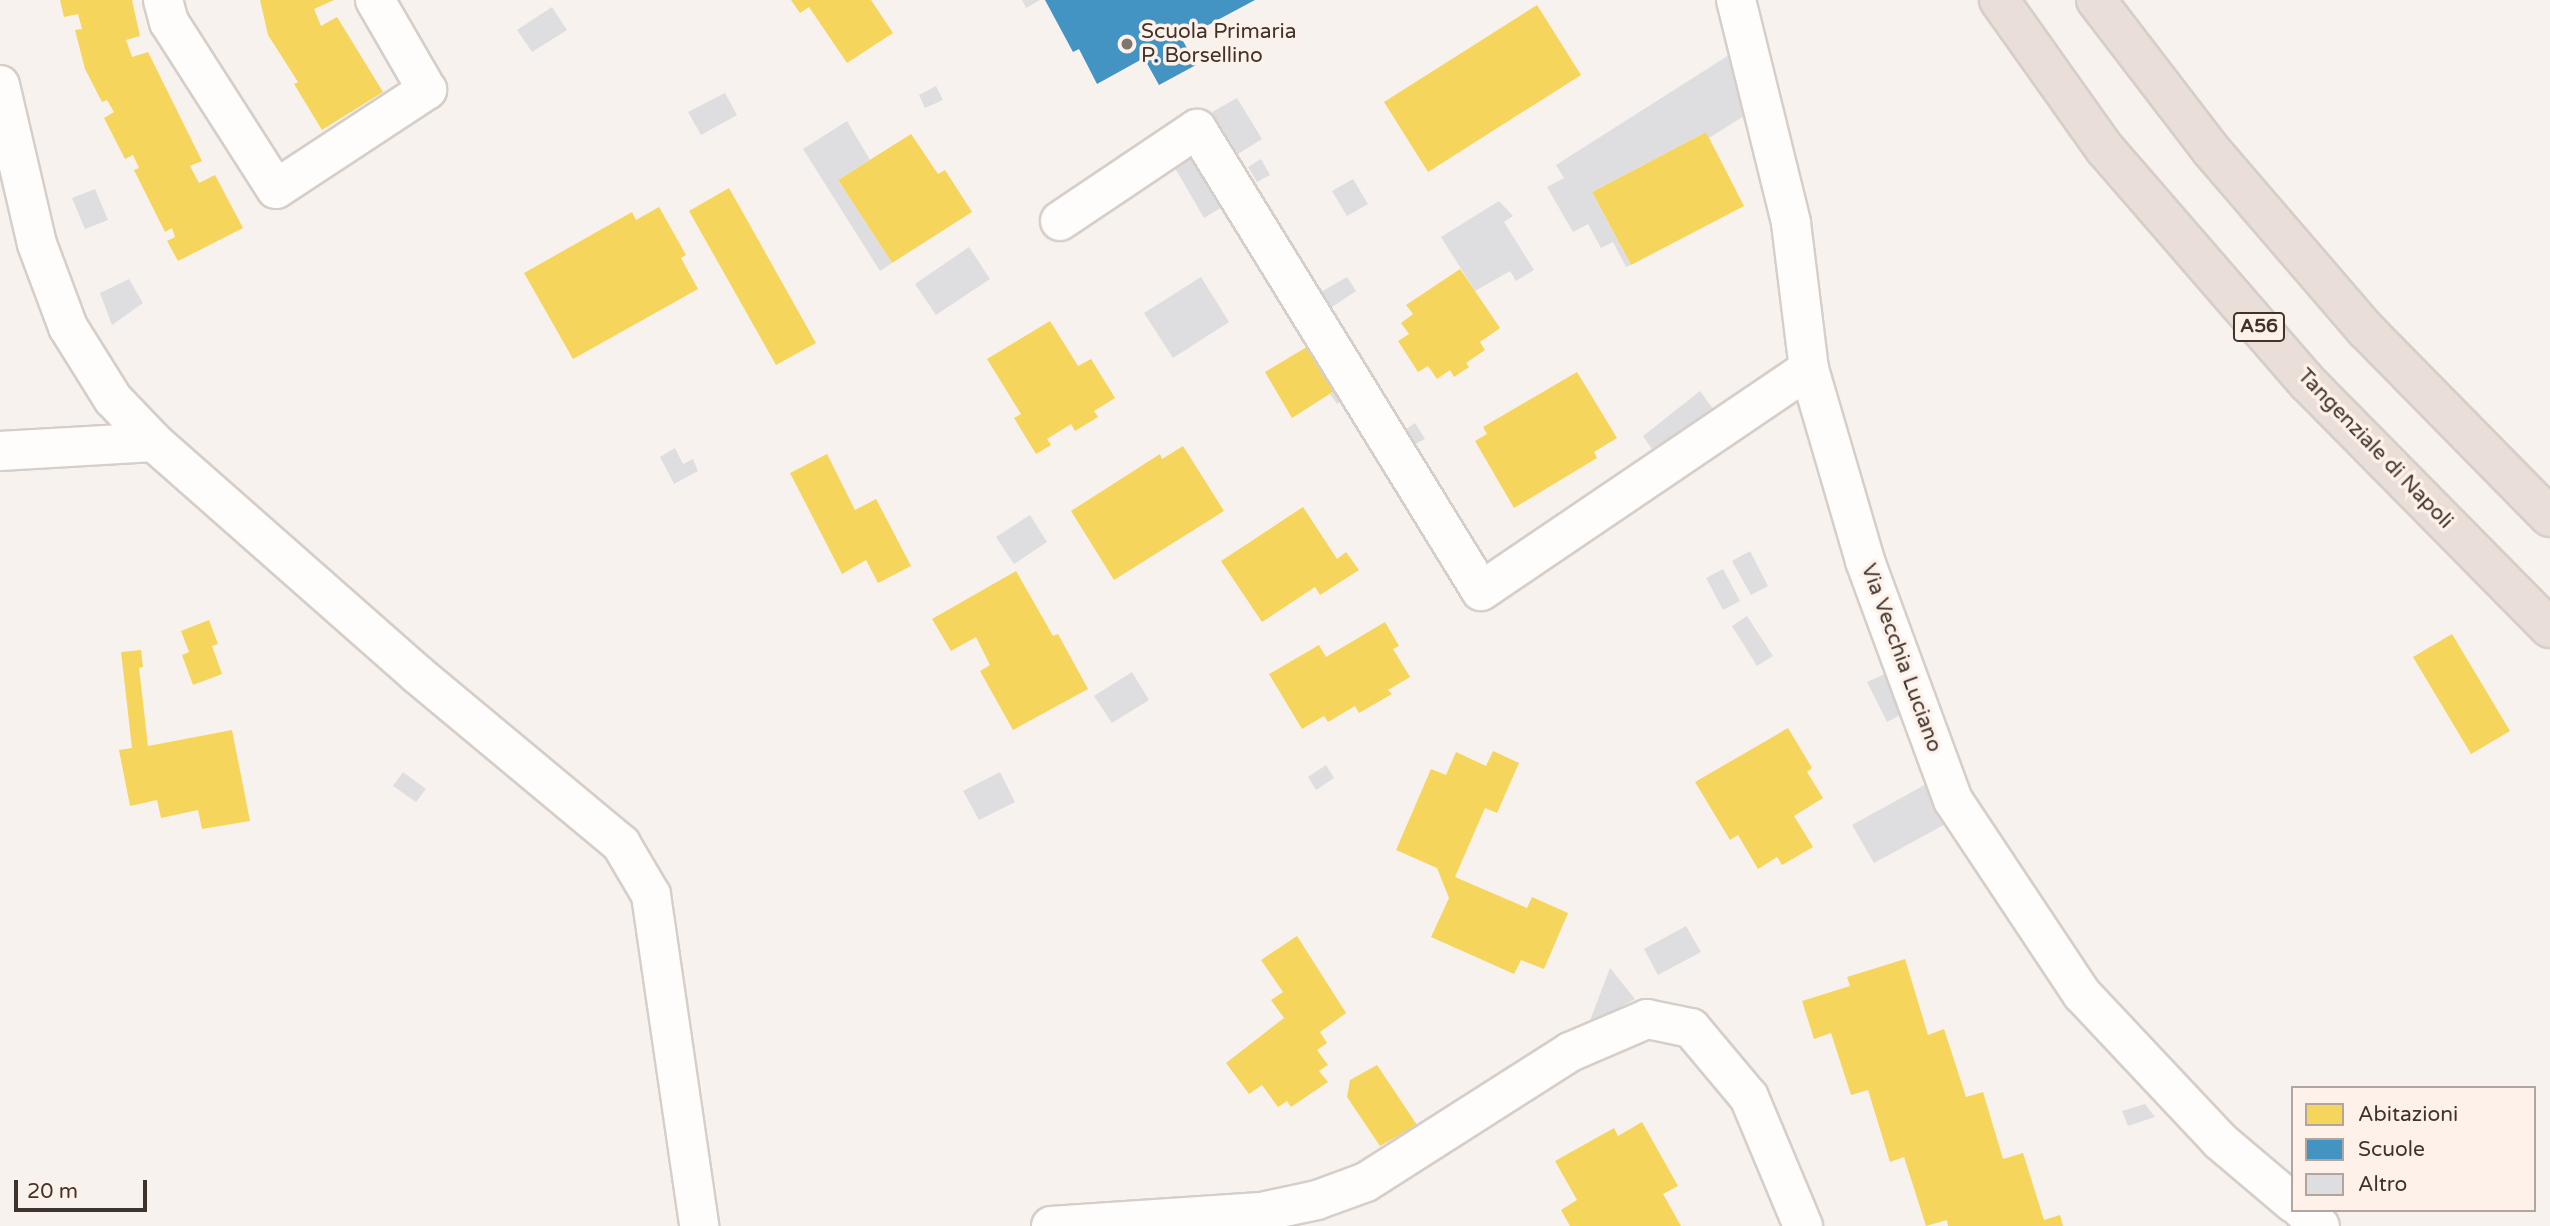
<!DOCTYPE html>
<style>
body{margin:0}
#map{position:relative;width:2550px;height:1226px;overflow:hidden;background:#f8f2ee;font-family:"Varela Round",sans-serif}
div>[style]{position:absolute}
.homes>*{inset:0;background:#f6d55c}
.schools>*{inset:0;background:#4393c3}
.building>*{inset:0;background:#dedde0}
.roads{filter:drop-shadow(2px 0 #d6cec8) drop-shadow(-2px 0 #d6cec8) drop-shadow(0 2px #d6cec8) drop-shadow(0 -2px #d6cec8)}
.street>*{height:38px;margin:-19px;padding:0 19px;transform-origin:19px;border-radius:19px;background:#fefdfc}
.highway>*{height:38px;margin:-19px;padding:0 19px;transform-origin:19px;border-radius:19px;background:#eadfd8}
.dots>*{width:19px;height:19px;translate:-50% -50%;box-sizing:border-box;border:4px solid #fdf1e9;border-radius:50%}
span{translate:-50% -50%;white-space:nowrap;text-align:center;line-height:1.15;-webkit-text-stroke:7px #fdf1e9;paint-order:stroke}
.shield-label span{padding:2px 5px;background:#fdf1e9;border:2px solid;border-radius:5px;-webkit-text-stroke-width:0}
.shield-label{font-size:19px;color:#3f342c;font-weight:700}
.poi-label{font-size:21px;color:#3f342c}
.left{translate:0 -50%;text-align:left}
.street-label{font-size:21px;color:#3f342c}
.legend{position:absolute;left:2291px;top:1086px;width:245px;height:126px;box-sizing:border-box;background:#fdf1e9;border:2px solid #b1a59d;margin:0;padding:9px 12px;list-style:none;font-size:21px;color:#3f342c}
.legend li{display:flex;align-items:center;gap:14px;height:35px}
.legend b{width:35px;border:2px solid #b1a59d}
.scale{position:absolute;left:14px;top:1180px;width:133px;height:32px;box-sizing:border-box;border:4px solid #3f342c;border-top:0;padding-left:9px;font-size:21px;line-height:24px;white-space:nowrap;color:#3f342c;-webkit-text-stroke:5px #fdf1e9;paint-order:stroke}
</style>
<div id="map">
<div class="homes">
<i style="clip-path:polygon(60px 0,132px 0,140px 36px,126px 40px,132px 57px,148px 52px,202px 161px,190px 166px,199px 183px,215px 175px,243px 228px,178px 261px,167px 241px,175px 237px,172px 228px,165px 232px,134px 170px,139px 168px,133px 155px,125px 159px,104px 118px,114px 112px,107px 100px,102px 102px,85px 69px,75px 30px,82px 29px,78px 14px,64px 17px)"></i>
<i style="clip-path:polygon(260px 0,334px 0,314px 9px,321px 26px,337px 17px,383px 92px,322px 130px,294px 84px,298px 82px,268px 35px)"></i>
<i style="clip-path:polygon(791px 0,871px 0,893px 33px,847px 63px,809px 7px,800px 13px)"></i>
<i style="clip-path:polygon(1537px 5px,1581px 75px,1428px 172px,1384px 102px)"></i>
<i style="clip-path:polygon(1706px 132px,1744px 206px,1631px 265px,1592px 192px)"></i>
<i style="clip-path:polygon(911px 134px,938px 174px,945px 170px,972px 212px,892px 263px,838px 180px)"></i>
<i style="clip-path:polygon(729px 188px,816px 343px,776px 365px,689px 211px)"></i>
<i style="clip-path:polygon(659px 207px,686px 255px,681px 258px,698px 289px,573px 359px,524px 273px,632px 212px,636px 220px)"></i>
<i style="clip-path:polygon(1460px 269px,1500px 328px,1480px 342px,1485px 350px,1466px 363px,1469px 367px,1454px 377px,1450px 370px,1437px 379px,1428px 366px,1418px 372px,1398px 341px,1409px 334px,1401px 323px,1413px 314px,1406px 305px)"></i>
<i style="clip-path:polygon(1050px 321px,1078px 366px,1091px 359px,1115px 398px,1094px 411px,1098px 417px,1075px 431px,1071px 424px,1047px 439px,1051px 445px,1036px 454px,1014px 418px,1021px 414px,987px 359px)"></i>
<i style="clip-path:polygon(1315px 342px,1342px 386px,1292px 418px,1265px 372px)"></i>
<i style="clip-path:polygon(1577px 372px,1617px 438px,1594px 452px,1597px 458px,1514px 508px,1475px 441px,1487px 434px,1483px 427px)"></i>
<i style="clip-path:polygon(1183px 446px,1224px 511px,1114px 580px,1071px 511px,1160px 454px,1162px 459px)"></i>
<i style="clip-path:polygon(827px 454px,855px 510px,876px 499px,911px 566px,878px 583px,866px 560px,842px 574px,790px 473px)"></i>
<i style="clip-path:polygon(1303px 507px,1337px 559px,1346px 552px,1359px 570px,1320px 595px,1315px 587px,1262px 622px,1221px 561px)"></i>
<i style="clip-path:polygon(1016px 571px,1053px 636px,1058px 634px,1088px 689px,1013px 730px,980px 671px,990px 665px,976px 637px,951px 651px,932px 619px)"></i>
<i style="clip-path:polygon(209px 620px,218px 644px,212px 646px,222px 674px,193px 685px,182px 655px,189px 652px,181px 631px)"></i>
<i style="clip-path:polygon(1385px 622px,1399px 646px,1393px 649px,1410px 677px,1388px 690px,1392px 694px,1359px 713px,1355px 706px,1328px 722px,1324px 716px,1302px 729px,1269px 674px,1319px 645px,1326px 657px)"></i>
<i style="clip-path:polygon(2452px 634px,2510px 731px,2471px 754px,2413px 657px)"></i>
<i style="clip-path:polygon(141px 650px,143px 667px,139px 668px,148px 746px,232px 730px,250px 821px,202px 829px,198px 810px,161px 818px,157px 800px,130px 806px,119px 750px,132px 748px,121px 652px)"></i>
<i style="clip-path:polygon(1788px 728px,1812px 768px,1807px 772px,1823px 798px,1794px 816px,1813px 847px,1782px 865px,1777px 857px,1758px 869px,1738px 835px,1730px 840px,1695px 782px)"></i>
<i style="clip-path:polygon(1493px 751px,1519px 763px,1497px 813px,1485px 808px,1455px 877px,1527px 908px,1532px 897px,1568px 913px,1544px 969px,1521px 960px,1514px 974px,1431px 937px,1449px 898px,1437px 868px,1396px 850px,1431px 769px,1446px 775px,1456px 752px,1486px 766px)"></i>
<i style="clip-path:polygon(1297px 936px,1346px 1013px,1320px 1032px,1327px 1043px,1317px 1050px,1328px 1065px,1319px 1071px,1328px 1082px,1291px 1107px,1287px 1101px,1278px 1107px,1262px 1085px,1249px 1094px,1226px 1063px,1284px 1018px,1271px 1000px,1283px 992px,1261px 960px)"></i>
<i style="clip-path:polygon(1905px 959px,1928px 1035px,1944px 1029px,1966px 1097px,1983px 1092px,2003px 1159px,2023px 1153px,2044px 1220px,2060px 1215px,2063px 1226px,1948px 1226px,1947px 1220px,1926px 1226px,1904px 1157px,1890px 1162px,1868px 1090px,1851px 1095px,1831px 1033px,1814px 1039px,1802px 1001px,1850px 986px,1847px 977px)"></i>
<i style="clip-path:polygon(1377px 1065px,1417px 1125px,1380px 1146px,1347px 1097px,1350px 1080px)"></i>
<i style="clip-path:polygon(1642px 1122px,1678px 1186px,1663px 1194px,1681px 1226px,1570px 1226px,1561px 1210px,1577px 1200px,1555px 1161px,1614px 1128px,1618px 1136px)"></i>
</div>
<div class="schools">
<i style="clip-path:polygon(1045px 0,1255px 0,1182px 39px,1196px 65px,1159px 85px,1144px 58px,1097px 84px,1079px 49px,1073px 52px)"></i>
</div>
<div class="building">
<i style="clip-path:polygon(1022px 0,1040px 0,1026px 8px)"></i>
<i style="clip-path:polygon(552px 7px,567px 30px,532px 52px,517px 30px)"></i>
<i style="clip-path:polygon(1729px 55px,1744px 116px,1709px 138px,1706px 132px,1592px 192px,1631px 265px,1626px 267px,1613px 242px,1601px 248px,1588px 224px,1573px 232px,1547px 187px,1564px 178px,1556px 165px)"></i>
<i style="clip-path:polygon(936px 86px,943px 100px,925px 108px,919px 95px)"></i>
<i style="clip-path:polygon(725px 93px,737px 115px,701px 135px,688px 112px)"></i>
<i style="clip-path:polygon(1237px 98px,1262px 139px,1238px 154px,1212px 112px)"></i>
<i style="clip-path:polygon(847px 121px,870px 160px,838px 180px,892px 263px,880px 271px,803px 149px)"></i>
<i style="clip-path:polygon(1195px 155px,1225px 205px,1204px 218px,1175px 168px)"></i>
<i style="clip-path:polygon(1261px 159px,1270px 175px,1257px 182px,1248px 167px)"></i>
<i style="clip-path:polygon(1353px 179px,1368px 204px,1347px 216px,1332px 191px)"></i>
<i style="clip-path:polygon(95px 189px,108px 220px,85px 229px,72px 198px)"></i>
<i style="clip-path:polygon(1499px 201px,1513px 216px,1504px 222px,1534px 270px,1516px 281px,1510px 271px,1475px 291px,1441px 237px)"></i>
<i style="clip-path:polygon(969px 247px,990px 279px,936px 315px,915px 284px)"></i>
<i style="clip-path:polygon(1201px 277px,1229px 322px,1173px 358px,1144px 313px)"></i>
<i style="clip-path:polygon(1347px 277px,1356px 291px,1329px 309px,1319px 293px)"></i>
<i style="clip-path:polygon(129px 279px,143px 303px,112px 325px,100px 293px)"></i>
<i style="clip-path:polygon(1342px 386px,1348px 397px,1337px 404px,1330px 394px)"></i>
<i style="clip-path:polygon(1700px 391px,1719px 417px,1658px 458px,1643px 436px)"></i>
<i style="clip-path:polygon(1415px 423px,1425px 439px,1414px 445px,1405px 430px)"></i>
<i style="clip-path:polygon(675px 448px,683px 464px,693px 459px,698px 471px,674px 484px,660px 457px)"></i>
<i style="clip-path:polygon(1030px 515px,1047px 542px,1014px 564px,996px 537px)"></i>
<i style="clip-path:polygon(1750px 551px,1768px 586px,1751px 595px,1732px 561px)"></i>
<i style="clip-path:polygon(1723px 569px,1740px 601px,1723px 610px,1706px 578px)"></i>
<i style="clip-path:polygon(1747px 616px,1773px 656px,1757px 666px,1732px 626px)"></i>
<i style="clip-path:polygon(1132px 672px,1149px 700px,1112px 723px,1094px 696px)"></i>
<i style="clip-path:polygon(1885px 674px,1902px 714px,1887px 722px,1867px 682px)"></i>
<i style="clip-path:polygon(1326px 765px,1334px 778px,1316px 790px,1308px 777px)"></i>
<i style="clip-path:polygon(403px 772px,426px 789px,416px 802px,393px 786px)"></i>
<i style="clip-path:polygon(1000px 772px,1015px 802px,979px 820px,963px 791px)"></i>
<i style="clip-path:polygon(1930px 782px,1951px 821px,1874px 863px,1852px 825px)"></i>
<i style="clip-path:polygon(1686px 926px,1701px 952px,1658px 975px,1644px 949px)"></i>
<i style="clip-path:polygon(1610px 968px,1635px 999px,1588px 1026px)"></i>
<i style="clip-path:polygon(2145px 1104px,2155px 1117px,2128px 1126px,2122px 1111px)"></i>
</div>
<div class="roads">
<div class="street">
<i style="left:163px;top:0;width:23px;rotate:75deg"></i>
<i style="left:169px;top:22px;width:198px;rotate:57.4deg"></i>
<i style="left:276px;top:189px;width:181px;rotate:-33.3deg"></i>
<i style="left:427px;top:90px;width:104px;rotate:-120deg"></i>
<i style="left:1736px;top:0;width:230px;rotate:76.1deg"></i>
<i style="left:1791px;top:223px;width:147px;rotate:83deg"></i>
<i style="left:1809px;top:369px;width:200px;rotate:73.7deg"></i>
<i style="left:1865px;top:561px;width:255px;rotate:69.8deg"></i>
<i style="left:1953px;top:800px;width:233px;rotate:56.4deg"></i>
<i style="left:2082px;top:994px;width:202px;rotate:46.8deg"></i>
<i style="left:2220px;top:1141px;width:96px;rotate:40.3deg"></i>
<i style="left:0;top:85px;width:163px;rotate:76.9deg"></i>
<i style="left:37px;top:244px;width:89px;rotate:69.5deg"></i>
<i style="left:68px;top:327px;width:85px;rotate:58deg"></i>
<i style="left:113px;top:399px;width:59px;rotate:46.4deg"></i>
<i style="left:1060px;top:221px;width:165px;rotate:-33.9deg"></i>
<i style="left:1197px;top:129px;width:542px;rotate:58.42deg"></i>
<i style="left:1481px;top:591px;width:396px;rotate:-34.1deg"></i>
<i style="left:0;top:451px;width:154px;rotate:-3.3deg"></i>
<i style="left:154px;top:442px;width:351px;rotate:41.4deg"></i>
<i style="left:417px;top:674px;width:266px;rotate:39.8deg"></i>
<i style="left:621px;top:844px;width:59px;rotate:59.5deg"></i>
<i style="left:651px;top:895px;width:334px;rotate:81.7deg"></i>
<i style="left:2302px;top:1210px;width:24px;rotate:42deg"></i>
<i style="left:1051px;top:1226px;width:210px;rotate:-3.8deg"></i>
<i style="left:1261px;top:1212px;width:57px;rotate:-12.1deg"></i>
<i style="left:1317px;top:1200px;width:52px;rotate:-20.2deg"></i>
<i style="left:1366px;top:1182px;width:242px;rotate:-32.5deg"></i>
<i style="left:1570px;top:1052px;width:84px;rotate:-23.2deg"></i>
<i style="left:1647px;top:1019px;width:45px;rotate:11.6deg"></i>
<i style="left:1691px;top:1028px;width:90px;rotate:50deg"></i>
<i style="left:1749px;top:1097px;width:140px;rotate:67.3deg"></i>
</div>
<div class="highway">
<i style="left:1999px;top:0;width:183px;rotate:54.6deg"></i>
<i style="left:2105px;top:149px;width:310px;rotate:49.1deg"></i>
<i style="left:2308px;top:383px;width:344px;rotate:45.4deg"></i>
<i style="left:2096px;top:0;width:189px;rotate:52.5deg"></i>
<i style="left:2211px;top:150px;width:238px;rotate:49.3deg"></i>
<i style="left:2366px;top:330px;width:262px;rotate:45.5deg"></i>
</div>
</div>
<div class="dots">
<i style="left:1127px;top:44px;background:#807670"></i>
</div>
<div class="shield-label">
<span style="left:2259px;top:327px">A56</span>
</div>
<div class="poi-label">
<span class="left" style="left:1141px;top:44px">Scuola Primaria<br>P. Borsellino</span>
</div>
<div class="street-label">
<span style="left:2375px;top:449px;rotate:46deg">Tangenziale di Napoli</span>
<span style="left:1901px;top:658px;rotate:70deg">Via Vecchia Luciano</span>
</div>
<ul class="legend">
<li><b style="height:19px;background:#f6d55c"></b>Abitazioni</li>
<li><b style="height:19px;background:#4393c3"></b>Scuole</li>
<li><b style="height:19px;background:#dedde0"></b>Altro</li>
</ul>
<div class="scale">20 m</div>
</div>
